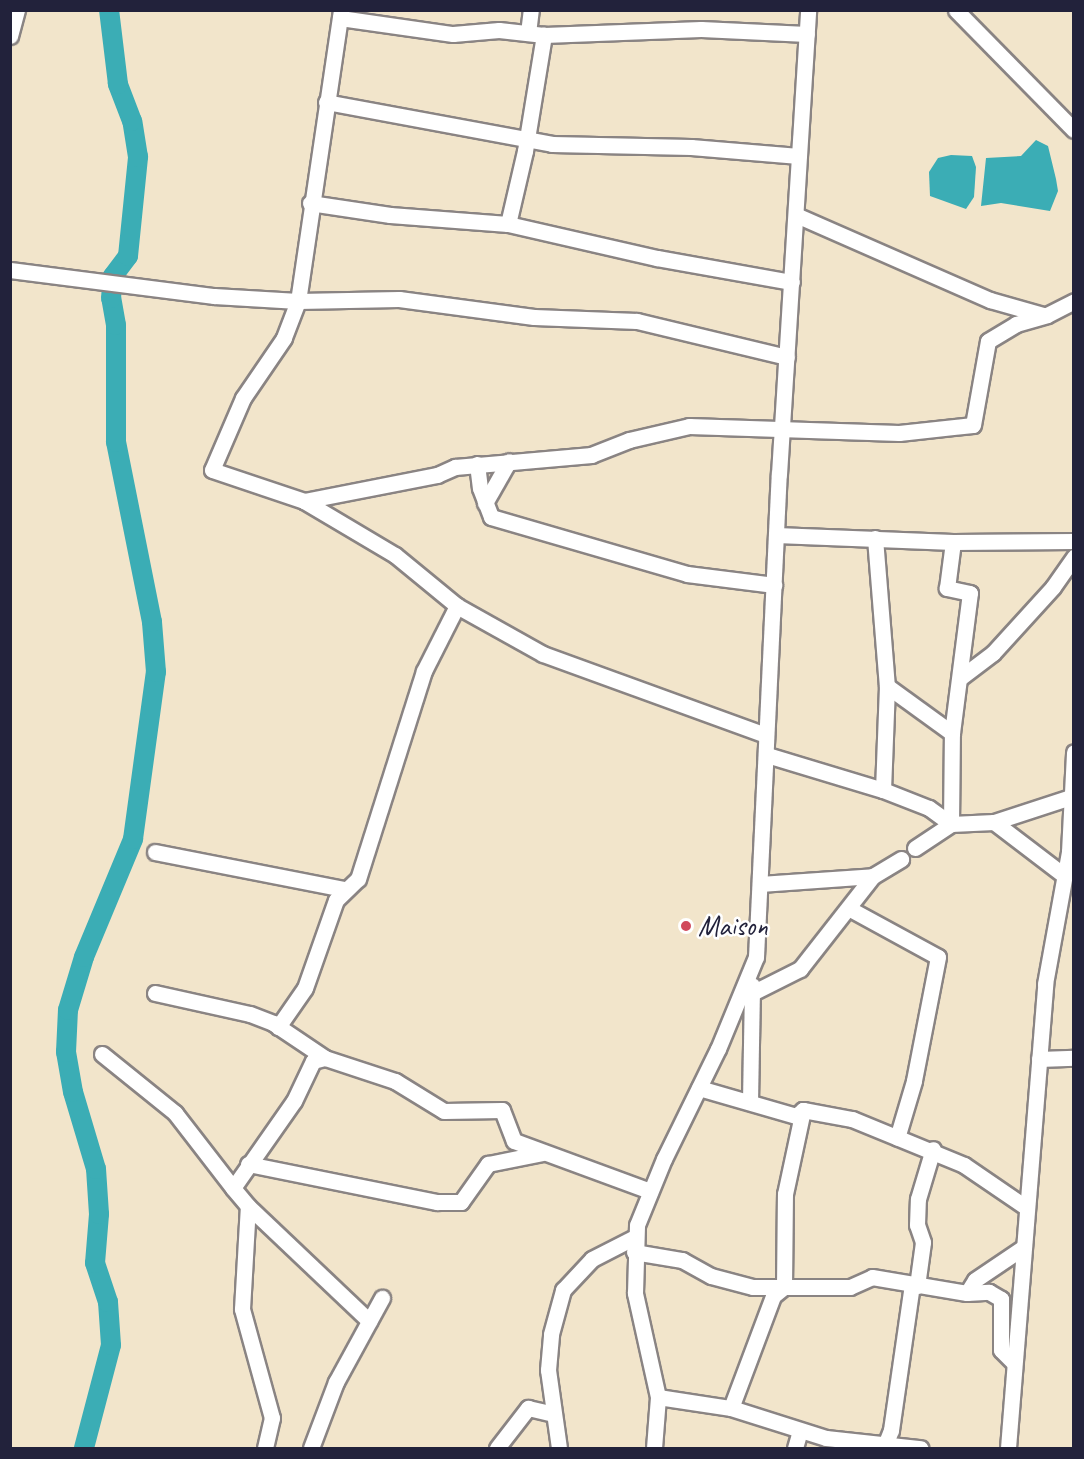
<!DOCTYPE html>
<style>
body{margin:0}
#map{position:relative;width:1084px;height:1459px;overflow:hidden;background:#f2e5cb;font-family:Caveat,sans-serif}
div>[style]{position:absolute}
.water>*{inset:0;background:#3badb5}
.river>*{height:20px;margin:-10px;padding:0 10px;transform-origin:10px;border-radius:10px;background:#3badb5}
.roads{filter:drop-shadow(2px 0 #8a8483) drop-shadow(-2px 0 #8a8483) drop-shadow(0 2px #8a8483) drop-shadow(0 -2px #8a8483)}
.minor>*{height:15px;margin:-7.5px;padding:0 7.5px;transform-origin:7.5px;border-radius:7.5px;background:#fff}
.dots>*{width:16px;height:16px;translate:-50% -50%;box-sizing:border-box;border:3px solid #fff;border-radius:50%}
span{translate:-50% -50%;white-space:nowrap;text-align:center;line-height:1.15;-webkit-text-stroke:5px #fff;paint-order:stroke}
.poi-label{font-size:28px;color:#22223b}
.left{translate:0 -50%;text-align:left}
.frame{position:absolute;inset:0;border:12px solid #22223b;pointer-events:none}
</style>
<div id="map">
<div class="water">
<i style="clip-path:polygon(1036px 140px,1048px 146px,1056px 179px,1058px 191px,1050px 211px,1001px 203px,981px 206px,986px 158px,1021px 156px)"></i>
<i style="clip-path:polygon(951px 155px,972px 156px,976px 167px,974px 197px,966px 209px,930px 196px,929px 172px,938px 158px)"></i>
</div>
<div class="river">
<i style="left:84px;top:1448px;width:106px;rotate:-75.3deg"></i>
<i style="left:111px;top:1345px;width:43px;rotate:-94deg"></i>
<i style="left:108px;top:1302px;width:41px;rotate:-108.4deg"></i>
<i style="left:95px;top:1263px;width:49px;rotate:-85.3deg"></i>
<i style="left:99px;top:1214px;width:45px;rotate:-93.8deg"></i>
<i style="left:96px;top:1169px;width:80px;rotate:-106.6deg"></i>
<i style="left:73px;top:1092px;width:41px;rotate:-99.9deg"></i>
<i style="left:66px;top:1052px;width:42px;rotate:-87.3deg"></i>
<i style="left:68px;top:1010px;width:55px;rotate:-73.2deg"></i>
<i style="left:84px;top:957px;width:128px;rotate:-67.4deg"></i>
<i style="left:133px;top:839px;width:169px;rotate:-82.2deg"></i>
<i style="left:156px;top:672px;width:50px;rotate:-94.6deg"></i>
<i style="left:152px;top:622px;width:184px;rotate:-101.3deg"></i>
<i style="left:116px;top:442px;width:117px;rotate:-90deg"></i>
<i style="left:116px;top:325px;width:27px;rotate:-100deg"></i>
<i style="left:111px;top:298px;width:22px;rotate:-85deg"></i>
<i style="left:113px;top:276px;width:25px;rotate:-53deg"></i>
<i style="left:128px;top:256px;width:100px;rotate:-84.2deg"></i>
<i style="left:138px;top:157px;width:36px;rotate:-99deg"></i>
<i style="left:132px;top:121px;width:40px;rotate:-111deg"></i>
<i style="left:118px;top:84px;width:75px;rotate:-96.9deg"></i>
</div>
<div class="roads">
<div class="minor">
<i style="left:341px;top:10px;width:294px;rotate:98.4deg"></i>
<i style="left:298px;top:301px;width:40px;rotate:111deg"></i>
<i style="left:284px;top:338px;width:73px;rotate:124.3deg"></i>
<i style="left:243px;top:398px;width:78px;rotate:113.3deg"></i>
<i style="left:212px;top:470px;width:97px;rotate:18.6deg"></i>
<i style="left:304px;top:501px;width:106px;rotate:30.7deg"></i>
<i style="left:395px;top:555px;width:80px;rotate:39.4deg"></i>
<i style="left:457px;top:606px;width:98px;rotate:29.2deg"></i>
<i style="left:543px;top:654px;width:236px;rotate:20deg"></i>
<i style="left:956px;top:10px;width:168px;rotate:45.5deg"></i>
<i style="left:340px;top:18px;width:114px;rotate:8.1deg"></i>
<i style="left:453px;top:34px;width:46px;rotate:-5deg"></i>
<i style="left:499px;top:30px;width:45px;rotate:6.3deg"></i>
<i style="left:544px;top:35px;width:157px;rotate:-2.2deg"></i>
<i style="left:701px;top:29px;width:106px;rotate:2.7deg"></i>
<i style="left:528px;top:33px;width:23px;rotate:-83deg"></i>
<i style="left:10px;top:36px;width:27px;rotate:-75deg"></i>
<i style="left:326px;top:102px;width:230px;rotate:10.5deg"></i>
<i style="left:552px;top:144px;width:139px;rotate:1.2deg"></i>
<i style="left:691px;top:147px;width:108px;rotate:4.8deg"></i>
<i style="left:310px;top:203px;width:81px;rotate:8.5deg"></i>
<i style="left:390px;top:215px;width:118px;rotate:4.4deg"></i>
<i style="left:508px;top:224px;width:153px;rotate:12.9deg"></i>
<i style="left:657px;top:258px;width:137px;rotate:10.1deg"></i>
<i style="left:796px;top:215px;width:212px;rotate:23.7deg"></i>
<i style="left:990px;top:300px;width:55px;rotate:15.8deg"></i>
<i style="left:508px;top:224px;width:75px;rotate:-76.9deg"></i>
<i style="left:525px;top:151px;width:118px;rotate:-80.7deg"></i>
<i style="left:10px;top:270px;width:206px;rotate:7.3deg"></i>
<i style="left:214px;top:296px;width:84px;rotate:3.4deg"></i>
<i style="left:298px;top:301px;width:101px;rotate:-1.1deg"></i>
<i style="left:399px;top:299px;width:136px;rotate:7.6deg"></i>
<i style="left:534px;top:317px;width:103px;rotate:2.2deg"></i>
<i style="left:637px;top:321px;width:154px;rotate:13.5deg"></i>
<i style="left:477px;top:464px;width:24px;rotate:83deg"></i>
<i style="left:480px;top:488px;width:31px;rotate:69deg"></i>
<i style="left:491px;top:517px;width:204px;rotate:16.2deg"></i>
<i style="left:687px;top:574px;width:88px;rotate:7.2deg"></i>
<i style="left:304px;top:501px;width:136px;rotate:-11.1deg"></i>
<i style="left:437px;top:475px;width:20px;rotate:-24deg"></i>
<i style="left:455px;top:467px;width:137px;rotate:-5deg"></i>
<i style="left:591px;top:455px;width:41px;rotate:-21.5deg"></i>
<i style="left:629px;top:440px;width:62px;rotate:-13.1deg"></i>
<i style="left:689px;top:426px;width:210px;rotate:1.9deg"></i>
<i style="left:899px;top:433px;width:74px;rotate:-6.2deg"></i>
<i style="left:973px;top:425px;width:85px;rotate:-79.9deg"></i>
<i style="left:988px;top:341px;width:33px;rotate:-31deg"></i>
<i style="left:1016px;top:324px;width:32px;rotate:-16deg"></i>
<i style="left:1047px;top:315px;width:30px;rotate:-27deg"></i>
<i style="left:485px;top:503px;width:48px;rotate:-60.3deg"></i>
<i style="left:776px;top:535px;width:177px;rotate:2.3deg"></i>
<i style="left:953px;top:542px;width:121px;rotate:-0.5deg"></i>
<i style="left:875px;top:538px;width:148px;rotate:85.4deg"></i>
<i style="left:887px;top:686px;width:104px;rotate:92.2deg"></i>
<i style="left:960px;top:678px;width:41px;rotate:-37.1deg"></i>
<i style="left:993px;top:653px;width:89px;rotate:-47.7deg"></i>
<i style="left:1053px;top:587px;width:37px;rotate:-55deg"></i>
<i style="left:887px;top:686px;width:80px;rotate:35.9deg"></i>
<i style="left:767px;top:755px;width:121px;rotate:16.8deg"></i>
<i style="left:883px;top:790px;width:49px;rotate:21.4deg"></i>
<i style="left:929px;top:808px;width:27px;rotate:36deg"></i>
<i style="left:994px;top:822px;width:89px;rotate:37.3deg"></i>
<i style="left:951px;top:824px;width:91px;rotate:-89.4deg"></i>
<i style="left:952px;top:733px;width:141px;rotate:-82.7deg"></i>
<i style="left:970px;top:593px;width:24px;rotate:-168deg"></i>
<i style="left:947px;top:588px;width:46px;rotate:-82.6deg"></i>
<i style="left:915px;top:848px;width:43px;rotate:-33.7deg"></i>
<i style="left:951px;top:824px;width:43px;rotate:-2.7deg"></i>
<i style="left:994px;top:822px;width:84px;rotate:-18deg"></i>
<i style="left:155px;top:852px;width:192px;rotate:11.1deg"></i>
<i style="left:760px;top:884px;width:113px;rotate:-4deg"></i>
<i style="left:873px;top:876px;width:33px;rotate:-31deg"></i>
<i style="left:850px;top:909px;width:100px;rotate:28.6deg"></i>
<i style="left:938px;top:957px;width:126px;rotate:101deg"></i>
<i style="left:914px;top:1081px;width:59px;rotate:106.6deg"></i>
<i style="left:155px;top:993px;width:97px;rotate:12.5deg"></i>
<i style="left:250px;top:1014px;width:25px;rotate:21deg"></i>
<i style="left:273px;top:1023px;width:63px;rotate:33.9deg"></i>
<i style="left:752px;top:993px;width:54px;rotate:-26.6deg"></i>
<i style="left:800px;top:969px;width:118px;rotate:-51.9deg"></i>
<i style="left:278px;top:1027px;width:47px;rotate:-55.3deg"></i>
<i style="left:305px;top:988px;width:93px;rotate:-70.6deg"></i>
<i style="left:336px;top:900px;width:30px;rotate:-44deg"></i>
<i style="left:358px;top:879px;width:218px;rotate:-72.4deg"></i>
<i style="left:424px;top:671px;width:73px;rotate:-63.1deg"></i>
<i style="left:102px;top:1054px;width:94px;rotate:38.9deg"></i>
<i style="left:175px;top:1113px;width:95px;rotate:52.3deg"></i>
<i style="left:1039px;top:1059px;width:35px;rotate:-2deg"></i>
<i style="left:699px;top:1088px;width:101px;rotate:16.1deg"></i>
<i style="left:796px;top:1116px;width:9px;rotate:-41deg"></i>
<i style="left:803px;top:1110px;width:50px;rotate:10.4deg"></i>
<i style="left:852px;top:1119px;width:121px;rotate:22.3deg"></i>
<i style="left:964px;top:1165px;width:76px;rotate:34.3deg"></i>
<i style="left:750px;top:1102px;width:117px;rotate:-89deg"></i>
<i style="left:248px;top:1164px;width:193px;rotate:11.4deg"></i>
<i style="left:437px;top:1202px;width:24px"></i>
<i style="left:461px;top:1202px;width:47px;rotate:-54.6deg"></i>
<i style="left:488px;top:1164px;width:55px;rotate:-11.5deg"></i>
<i style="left:248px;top:1206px;width:167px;rotate:43.5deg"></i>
<i style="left:634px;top:1252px;width:49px;rotate:9.5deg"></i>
<i style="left:682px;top:1260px;width:33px;rotate:29deg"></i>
<i style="left:711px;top:1276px;width:43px;rotate:14.7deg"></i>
<i style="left:753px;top:1287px;width:97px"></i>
<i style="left:850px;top:1287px;width:24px;rotate:-24deg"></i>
<i style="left:872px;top:1277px;width:96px;rotate:9.6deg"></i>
<i style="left:967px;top:1293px;width:22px;rotate:-3deg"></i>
<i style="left:989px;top:1292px;width:14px;rotate:30deg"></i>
<i style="left:1001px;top:1299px;width:51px;rotate:90deg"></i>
<i style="left:1001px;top:1350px;width:18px;rotate:45deg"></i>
<i style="left:917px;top:1286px;width:44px;rotate:-82.2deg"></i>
<i style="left:923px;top:1242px;width:18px;rotate:-109deg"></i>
<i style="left:917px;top:1225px;width:26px;rotate:-88deg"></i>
<i style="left:918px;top:1199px;width:52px;rotate:-73.3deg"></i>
<i style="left:967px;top:1293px;width:15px;rotate:-58deg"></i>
<i style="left:975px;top:1280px;width:59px;rotate:-34deg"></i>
<i style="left:658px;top:1397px;width:74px;rotate:8.6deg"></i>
<i style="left:731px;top:1408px;width:100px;rotate:17.5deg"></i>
<i style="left:826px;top:1438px;width:95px;rotate:6.1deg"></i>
<i style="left:731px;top:1408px;width:120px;rotate:-69.4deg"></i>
<i style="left:773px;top:1296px;width:14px;rotate:-39deg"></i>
<i style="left:784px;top:1287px;width:93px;rotate:-89.4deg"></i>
<i style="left:785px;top:1194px;width:86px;rotate:-77.9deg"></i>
<i style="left:885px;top:1445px;width:16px;rotate:-68deg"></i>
<i style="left:891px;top:1430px;width:147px;rotate:-81.8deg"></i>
<i style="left:265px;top:1448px;width:31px;rotate:-77deg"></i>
<i style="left:272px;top:1418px;width:113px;rotate:-105.4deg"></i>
<i style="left:242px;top:1309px;width:103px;rotate:-86.7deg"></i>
<i style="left:248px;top:1206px;width:23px;rotate:-130deg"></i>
<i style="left:233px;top:1188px;width:106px;rotate:-55deg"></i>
<i style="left:294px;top:1101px;width:44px;rotate:-64.6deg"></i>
<i style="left:313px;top:1061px;width:12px;rotate:-14deg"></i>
<i style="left:325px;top:1058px;width:74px;rotate:18.2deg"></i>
<i style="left:395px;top:1081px;width:57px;rotate:31.5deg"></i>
<i style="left:444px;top:1111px;width:58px;rotate:-1deg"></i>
<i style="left:502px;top:1110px;width:33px;rotate:69deg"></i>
<i style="left:514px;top:1141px;width:145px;rotate:20.2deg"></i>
<i style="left:311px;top:1448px;width:71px;rotate:-69.3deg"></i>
<i style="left:336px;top:1382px;width:96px;rotate:-61.3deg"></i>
<i style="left:497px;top:1448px;width:51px;rotate:-52.2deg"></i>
<i style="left:528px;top:1408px;width:26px;rotate:13deg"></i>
<i style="left:559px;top:1448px;width:79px;rotate:-98deg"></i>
<i style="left:548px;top:1370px;width:36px;rotate:-85deg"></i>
<i style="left:551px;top:1334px;width:46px;rotate:-74.7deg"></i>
<i style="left:563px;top:1290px;width:42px;rotate:-46.9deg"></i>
<i style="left:592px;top:1259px;width:48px;rotate:-27.1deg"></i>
<i style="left:654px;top:1448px;width:51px;rotate:-85.5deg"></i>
<i style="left:658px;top:1397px;width:107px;rotate:-102.5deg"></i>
<i style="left:635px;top:1293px;width:68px;rotate:-88.3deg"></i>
<i style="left:637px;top:1225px;width:71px;rotate:-67.8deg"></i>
<i style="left:664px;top:1159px;width:123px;rotate:-63.9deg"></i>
<i style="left:718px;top:1049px;width:100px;rotate:-67.6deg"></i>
<i style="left:756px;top:957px;width:484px;rotate:-87.3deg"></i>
<i style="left:779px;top:474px;width:465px;rotate:-86.4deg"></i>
<i style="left:795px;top:1448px;width:18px;rotate:-74deg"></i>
<i style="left:1008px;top:1448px;width:465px;rotate:-85.4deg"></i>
<i style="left:1045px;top:984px;width:134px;rotate:-79.7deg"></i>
<i style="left:1069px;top:852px;width:100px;rotate:-87.1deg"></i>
</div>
</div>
<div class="dots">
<i style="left:686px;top:926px;background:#d1495b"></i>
</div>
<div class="poi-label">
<span class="left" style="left:698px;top:926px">Maison</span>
</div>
<div class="frame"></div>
</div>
